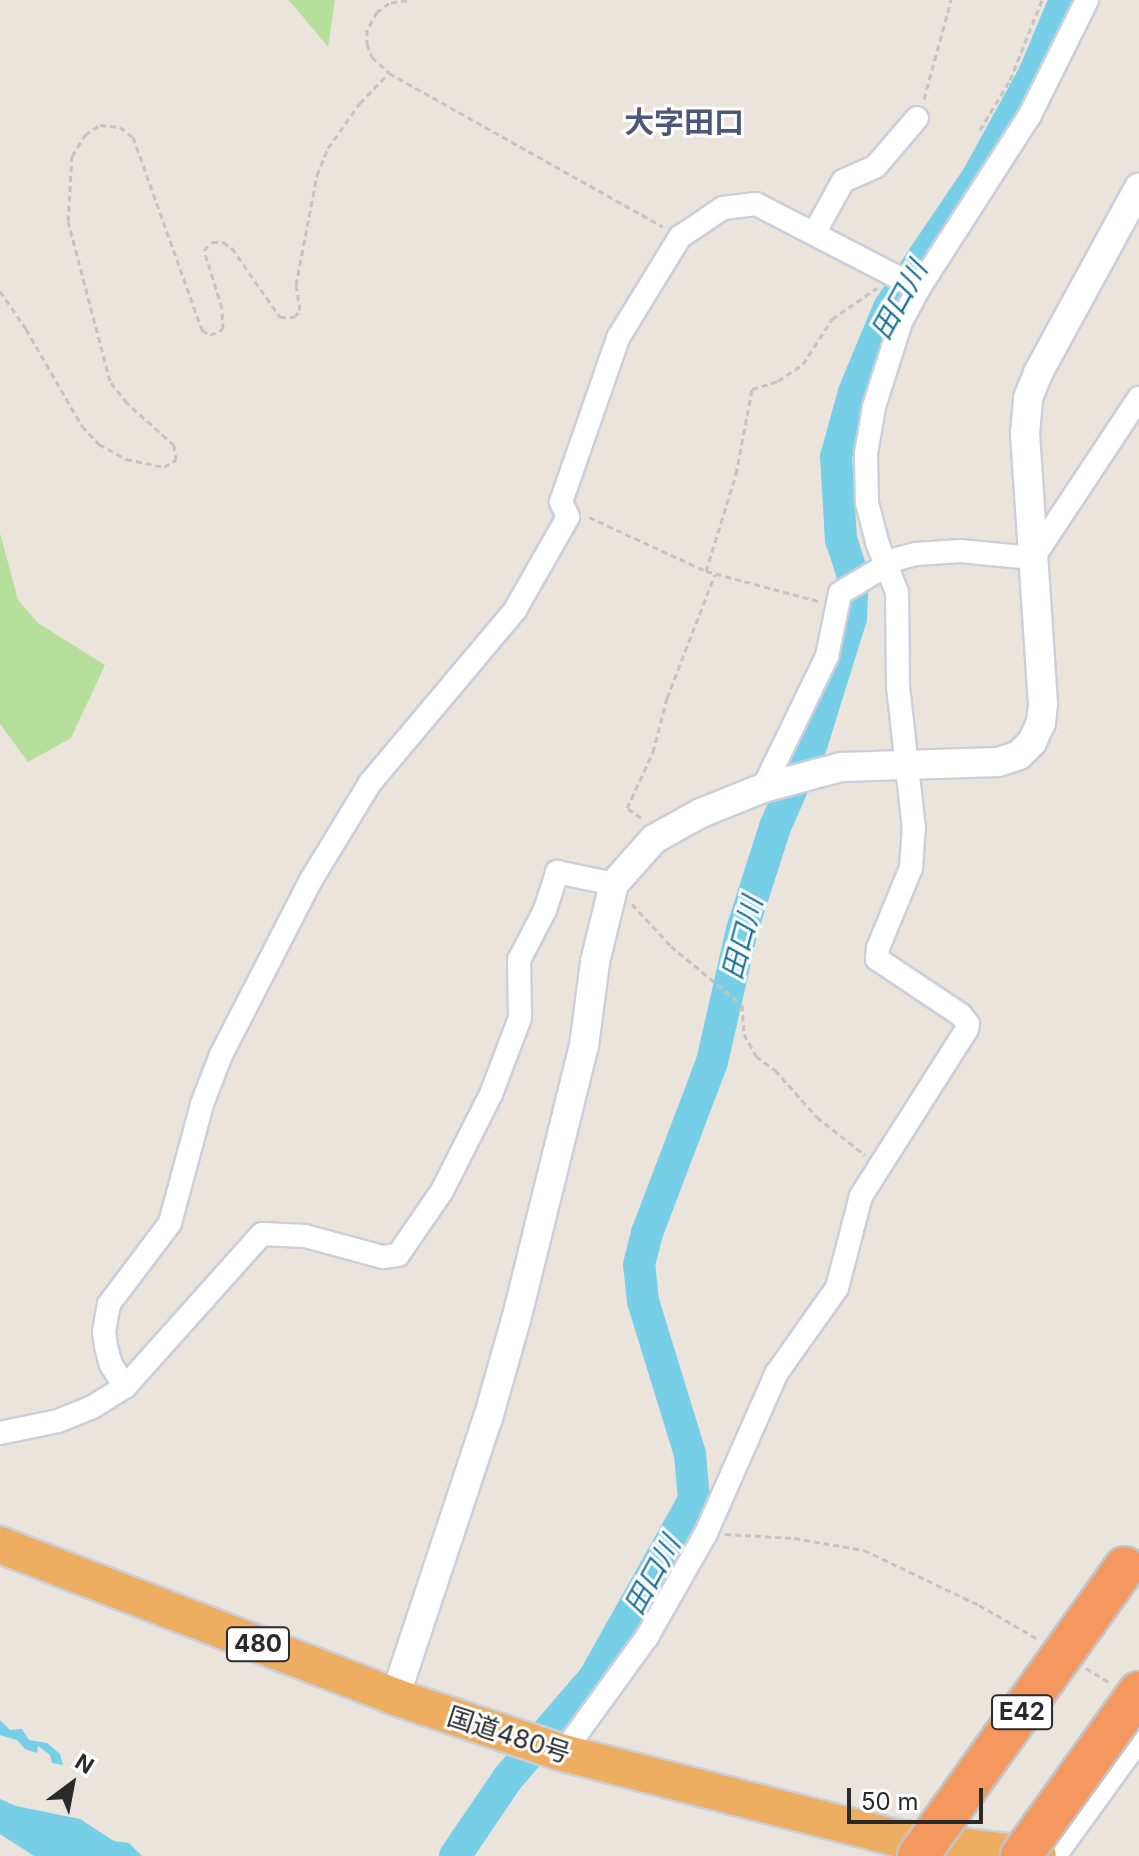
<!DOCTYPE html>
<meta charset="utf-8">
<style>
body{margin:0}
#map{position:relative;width:1139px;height:1856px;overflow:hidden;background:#ebe4dd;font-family:Inter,"Noto Sans JP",sans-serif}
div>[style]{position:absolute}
.green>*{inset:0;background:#b7df9c}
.water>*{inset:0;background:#76cfe7}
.river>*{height:32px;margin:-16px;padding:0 16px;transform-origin:16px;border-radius:16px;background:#76cfe7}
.path>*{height:3px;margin-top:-1.5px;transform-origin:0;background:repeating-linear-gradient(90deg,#c3c3c3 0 6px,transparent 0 10px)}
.roads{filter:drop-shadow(2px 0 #cbcfdb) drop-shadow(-2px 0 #cbcfdb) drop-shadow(0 2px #cbcfdb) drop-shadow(0 -2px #cbcfdb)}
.minor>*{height:22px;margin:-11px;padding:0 11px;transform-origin:11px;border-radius:11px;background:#fff}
.tertiary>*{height:28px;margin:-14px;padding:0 14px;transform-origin:14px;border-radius:14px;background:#fff}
.trunk>*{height:36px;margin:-18px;padding:0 18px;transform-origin:18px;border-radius:18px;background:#eeae62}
.bridges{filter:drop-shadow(2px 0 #c3c3c3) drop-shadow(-2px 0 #c3c3c3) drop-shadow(0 2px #c3c3c3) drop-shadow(0 -2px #c3c3c3)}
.motorway-bridge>*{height:40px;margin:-20px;padding:0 20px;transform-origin:20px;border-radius:20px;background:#f4985f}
span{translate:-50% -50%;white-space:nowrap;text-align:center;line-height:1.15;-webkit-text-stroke:6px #fff;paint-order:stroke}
.shield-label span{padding:2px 6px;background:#fff;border:2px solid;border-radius:6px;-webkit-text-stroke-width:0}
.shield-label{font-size:24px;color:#2a2a2a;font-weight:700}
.street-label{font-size:26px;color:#2a2a2a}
.water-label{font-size:28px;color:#156e93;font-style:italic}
.quarter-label{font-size:30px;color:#4d5778;font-weight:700}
.north{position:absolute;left:32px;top:1744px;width:80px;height:80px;-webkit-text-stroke:6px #fff;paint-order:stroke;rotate:32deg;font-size:22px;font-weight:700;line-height:32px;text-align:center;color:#2a2a2a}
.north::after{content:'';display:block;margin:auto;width:28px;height:36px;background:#2a2a2a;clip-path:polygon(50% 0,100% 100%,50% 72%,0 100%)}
.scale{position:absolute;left:847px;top:1788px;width:136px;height:36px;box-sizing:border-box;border:4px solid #2a2a2a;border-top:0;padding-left:10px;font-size:24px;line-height:28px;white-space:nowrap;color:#2a2a2a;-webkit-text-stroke:6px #fff;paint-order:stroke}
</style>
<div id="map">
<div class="green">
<i style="clip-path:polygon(288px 0,335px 0,328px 47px,293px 5px)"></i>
<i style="clip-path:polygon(0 533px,18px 600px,38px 623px,105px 665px,71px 738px,28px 762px,0 724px)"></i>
</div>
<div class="water">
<i style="clip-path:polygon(0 1720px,10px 1730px,22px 1729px,29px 1740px,47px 1743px,60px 1754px,63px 1765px,52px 1763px,50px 1755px,38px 1746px,37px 1753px,25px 1749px,17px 1740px,0 1735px)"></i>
<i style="clip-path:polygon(0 1799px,16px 1806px,80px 1819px,114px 1841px,129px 1843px,142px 1856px,34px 1856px,0 1834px)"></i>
</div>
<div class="river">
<i style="left:455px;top:1856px;width:94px;rotate:-55.8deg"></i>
<i style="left:508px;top:1778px;width:132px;rotate:-49.3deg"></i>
<i style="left:594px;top:1678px;width:204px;rotate:-60.7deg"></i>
<i style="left:694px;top:1500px;width:46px;rotate:-95deg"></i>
<i style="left:690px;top:1454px;width:160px;rotate:-107.1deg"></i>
<i style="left:643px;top:1301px;width:36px;rotate:-96deg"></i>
<i style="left:639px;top:1265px;width:33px;rotate:-76deg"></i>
<i style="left:647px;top:1233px;width:183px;rotate:-69.2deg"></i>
<i style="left:712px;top:1062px;width:135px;rotate:-77.2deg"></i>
<i style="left:742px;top:930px;width:108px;rotate:-72.2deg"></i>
<i style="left:775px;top:827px;width:92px;rotate:-66.2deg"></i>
<i style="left:812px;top:743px;width:131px;rotate:-72.7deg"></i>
<i style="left:851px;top:618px;width:42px;rotate:-87.3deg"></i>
<i style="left:853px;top:576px;width:38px;rotate:-108deg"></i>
<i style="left:841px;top:540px;width:83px;rotate:-93.4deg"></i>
<i style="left:836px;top:457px;width:67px;rotate:-74.5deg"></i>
<i style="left:854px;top:392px;width:91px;rotate:-67.4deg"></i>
<i style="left:889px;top:308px;width:159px;rotate:-56deg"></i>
<i style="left:978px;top:176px;width:116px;rotate:-61.2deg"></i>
<i style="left:1034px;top:74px;width:80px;rotate:-67.3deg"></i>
</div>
<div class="path">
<i style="left:407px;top:0;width:18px;rotate:171deg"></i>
<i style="left:389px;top:3px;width:15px;rotate:143deg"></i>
<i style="left:377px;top:12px;width:21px;rotate:119deg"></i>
<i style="left:367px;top:30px;width:14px;rotate:90deg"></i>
<i style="left:367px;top:44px;width:14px;rotate:69deg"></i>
<i style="left:372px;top:57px;width:23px;rotate:43deg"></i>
<i style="left:389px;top:73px;width:314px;rotate:29.3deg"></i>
<i style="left:924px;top:99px;width:103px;rotate:-74.7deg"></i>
<i style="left:980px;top:130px;width:58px;rotate:-59deg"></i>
<i style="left:1010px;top:80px;width:86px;rotate:-68.2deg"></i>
<i style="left:0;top:291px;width:46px;rotate:55.6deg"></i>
<i style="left:26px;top:329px;width:112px;rotate:60deg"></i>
<i style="left:82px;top:426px;width:25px;rotate:47deg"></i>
<i style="left:99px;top:444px;width:31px;rotate:29deg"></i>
<i style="left:126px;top:459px;width:39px;rotate:12deg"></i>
<i style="left:164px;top:467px;width:14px;rotate:-30deg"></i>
<i style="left:176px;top:460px;width:15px;rotate:-98deg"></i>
<i style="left:174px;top:445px;width:63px;rotate:-138.2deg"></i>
<i style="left:127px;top:403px;width:28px;rotate:-128deg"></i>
<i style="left:110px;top:381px;width:165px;rotate:-104.7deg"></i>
<i style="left:68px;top:221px;width:65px;rotate:-86.5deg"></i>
<i style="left:72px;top:156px;width:25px;rotate:-58deg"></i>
<i style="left:85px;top:135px;width:18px;rotate:-34deg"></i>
<i style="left:100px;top:125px;width:20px;rotate:6deg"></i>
<i style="left:120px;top:127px;width:16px;rotate:38deg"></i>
<i style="left:133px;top:137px;width:205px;rotate:70.3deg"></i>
<i style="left:202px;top:330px;width:9px;rotate:32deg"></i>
<i style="left:210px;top:335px;width:14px;rotate:-25deg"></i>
<i style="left:223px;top:329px;width:21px;rotate:-93deg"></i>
<i style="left:222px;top:308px;width:61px;rotate:-107.2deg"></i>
<i style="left:204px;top:250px;width:11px;rotate:-45deg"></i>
<i style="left:212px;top:242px;width:11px"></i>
<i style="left:223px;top:242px;width:11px;rotate:34deg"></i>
<i style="left:232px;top:248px;width:84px;rotate:55.2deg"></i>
<i style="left:280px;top:317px;width:14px"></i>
<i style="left:294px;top:317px;width:9px;rotate:-49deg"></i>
<i style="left:300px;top:310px;width:25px;rotate:-99deg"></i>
<i style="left:296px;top:285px;width:112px;rotate:-79.2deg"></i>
<i style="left:317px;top:175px;width:29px;rotate:-68deg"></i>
<i style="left:328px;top:148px;width:55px;rotate:-54.6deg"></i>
<i style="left:360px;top:103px;width:42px;rotate:-46deg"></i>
<i style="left:589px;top:517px;width:129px;rotate:24.8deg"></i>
<i style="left:706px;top:571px;width:116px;rotate:15deg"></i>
<i style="left:706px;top:571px;width:102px;rotate:-72.8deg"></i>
<i style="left:736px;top:474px;width:86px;rotate:-79.3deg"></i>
<i style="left:752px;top:389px;width:27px;rotate:-17deg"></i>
<i style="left:778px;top:381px;width:30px;rotate:-34deg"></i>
<i style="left:803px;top:364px;width:54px;rotate:-57.2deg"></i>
<i style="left:832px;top:319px;width:55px;rotate:-34.6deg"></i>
<i style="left:641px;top:818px;width:17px;rotate:-144deg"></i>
<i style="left:627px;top:808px;width:62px;rotate:-65.1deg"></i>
<i style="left:653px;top:752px;width:56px;rotate:-75.5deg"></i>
<i style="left:667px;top:698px;width:133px;rotate:-68.8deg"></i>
<i style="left:632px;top:904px;width:57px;rotate:47.1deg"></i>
<i style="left:671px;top:946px;width:92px;rotate:39.7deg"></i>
<i style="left:742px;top:1005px;width:29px;rotate:86deg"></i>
<i style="left:744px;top:1034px;width:25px;rotate:61deg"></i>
<i style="left:756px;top:1056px;width:24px;rotate:36deg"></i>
<i style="left:775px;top:1070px;width:63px;rotate:48.2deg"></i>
<i style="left:817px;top:1117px;width:61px;rotate:38.4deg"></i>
<i style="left:725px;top:1534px;width:69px;rotate:3.3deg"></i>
<i style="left:794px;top:1538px;width:71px;rotate:9.7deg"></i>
<i style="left:864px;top:1550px;width:127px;rotate:25.6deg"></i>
<i style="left:979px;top:1605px;width:68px;rotate:30deg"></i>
<i style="left:1086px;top:1668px;width:28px;rotate:32deg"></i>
</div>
<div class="roads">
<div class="minor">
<i style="left:815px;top:232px;width:58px;rotate:-61.2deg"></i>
<i style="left:843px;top:181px;width:36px;rotate:-24deg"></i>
<i style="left:876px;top:166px;width:63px;rotate:-49.5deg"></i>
<i style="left:763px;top:788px;width:147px;rotate:-64.1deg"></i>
<i style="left:827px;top:656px;width:64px;rotate:-78.3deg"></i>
<i style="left:840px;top:593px;width:66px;rotate:-30.8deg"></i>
<i style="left:897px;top:559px;width:20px;rotate:-15deg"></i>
<i style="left:916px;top:554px;width:44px;rotate:-3.9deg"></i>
<i style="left:960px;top:551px;width:73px;rotate:5.5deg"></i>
<i style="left:1033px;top:558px;width:192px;rotate:-56.5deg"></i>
<i style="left:125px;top:1387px;width:26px;rotate:-122deg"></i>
<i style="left:111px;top:1365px;width:20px;rotate:-105deg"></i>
<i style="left:106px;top:1346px;width:14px;rotate:-98deg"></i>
<i style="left:104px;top:1332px;width:28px;rotate:-80deg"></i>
<i style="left:109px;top:1304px;width:101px;rotate:-53deg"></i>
<i style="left:170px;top:1223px;width:123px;rotate:-74.9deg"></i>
<i style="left:202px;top:1104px;width:53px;rotate:-68.8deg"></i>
<i style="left:221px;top:1055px;width:197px;rotate:-62.8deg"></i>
<i style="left:311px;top:880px;width:114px;rotate:-58.7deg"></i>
<i style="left:370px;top:783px;width:226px;rotate:-50deg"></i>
<i style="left:515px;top:610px;width:107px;rotate:-60.3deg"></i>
<i style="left:568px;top:517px;width:17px;rotate:-115deg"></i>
<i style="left:561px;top:502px;width:174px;rotate:-70.8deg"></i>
<i style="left:618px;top:338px;width:119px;rotate:-58.5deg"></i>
<i style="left:680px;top:237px;width:52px;rotate:-34deg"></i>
<i style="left:723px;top:208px;width:33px;rotate:-7deg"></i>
<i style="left:756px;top:204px;width:183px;rotate:27.3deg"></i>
<i style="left:0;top:1433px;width:59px;rotate:-11.7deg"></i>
<i style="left:58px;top:1421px;width:35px;rotate:-22deg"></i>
<i style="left:91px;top:1408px;width:40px;rotate:-32deg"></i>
<i style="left:125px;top:1387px;width:205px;rotate:-48.2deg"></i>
<i style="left:262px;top:1234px;width:43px;rotate:2.7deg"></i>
<i style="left:305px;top:1236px;width:81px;rotate:15.1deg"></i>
<i style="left:383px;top:1257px;width:15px;rotate:-8deg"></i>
<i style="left:398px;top:1255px;width:78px;rotate:-55.5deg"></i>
<i style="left:442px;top:1191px;width:109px;rotate:-63.2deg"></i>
<i style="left:491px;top:1094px;width:81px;rotate:-69.1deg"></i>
<i style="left:520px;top:1018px;width:58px;rotate:-91deg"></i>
<i style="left:519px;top:960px;width:56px;rotate:-62.5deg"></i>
<i style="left:545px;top:910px;width:40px;rotate:-72deg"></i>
<i style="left:557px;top:872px;width:58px;rotate:11.9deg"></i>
<i style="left:563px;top:1753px;width:143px;rotate:-54.1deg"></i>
<i style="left:647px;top:1637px;width:120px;rotate:-60.4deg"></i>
<i style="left:706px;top:1533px;width:174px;rotate:-66.2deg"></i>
<i style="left:776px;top:1374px;width:105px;rotate:-54.7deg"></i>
<i style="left:837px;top:1288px;width:95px;rotate:-75.4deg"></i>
<i style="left:861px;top:1196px;width:198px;rotate:-57.6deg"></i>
<i style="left:967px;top:1029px;width:5px;rotate:-79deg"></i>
<i style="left:968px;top:1024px;width:11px;rotate:-128deg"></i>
<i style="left:961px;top:1015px;width:101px;rotate:-146.3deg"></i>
<i style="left:877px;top:959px;width:11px;rotate:-85deg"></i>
<i style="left:878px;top:948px;width:87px;rotate:-67.6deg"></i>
<i style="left:911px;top:868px;width:39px;rotate:-86deg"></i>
<i style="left:914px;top:829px;width:144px;rotate:-96.4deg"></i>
<i style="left:898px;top:686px;width:94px;rotate:-90.6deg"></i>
<i style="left:897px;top:592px;width:51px;rotate:-112deg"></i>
<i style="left:878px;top:545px;width:43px;rotate:-104.7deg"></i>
<i style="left:867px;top:503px;width:49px;rotate:-91.2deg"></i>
<i style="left:866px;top:454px;width:48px;rotate:-80.3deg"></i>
<i style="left:874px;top:407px;width:89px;rotate:-72.4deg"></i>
<i style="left:901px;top:322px;width:38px;rotate:-62deg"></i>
<i style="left:919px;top:288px;width:206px;rotate:-57.3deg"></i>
<i style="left:1030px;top:115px;width:128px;rotate:-63.6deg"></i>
<i style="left:1055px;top:1856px;width:143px;rotate:-54.1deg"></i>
</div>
<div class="tertiary">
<i style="left:395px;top:1697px;width:294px;rotate:-71.6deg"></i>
<i style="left:488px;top:1418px;width:102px;rotate:-74.1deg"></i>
<i style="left:516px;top:1320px;width:282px;rotate:-76.1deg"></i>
<i style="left:584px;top:1046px;width:85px;rotate:-82.5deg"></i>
<i style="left:595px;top:962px;width:80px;rotate:-76.3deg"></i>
<i style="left:614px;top:884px;width:60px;rotate:-48.4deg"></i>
<i style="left:654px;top:839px;width:54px;rotate:-29deg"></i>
<i style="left:701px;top:813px;width:67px;rotate:-22deg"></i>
<i style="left:763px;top:788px;width:81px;rotate:-15.1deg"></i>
<i style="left:841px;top:767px;width:157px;rotate:-1.8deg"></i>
<i style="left:998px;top:762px;width:22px;rotate:-18deg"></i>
<i style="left:1019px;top:755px;width:18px;rotate:-45deg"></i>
<i style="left:1032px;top:742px;width:21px;rotate:-65deg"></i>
<i style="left:1041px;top:723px;width:19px;rotate:-84deg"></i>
<i style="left:1043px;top:704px;width:271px;rotate:-93.8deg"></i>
<i style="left:1025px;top:434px;width:36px;rotate:-85deg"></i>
<i style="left:1028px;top:398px;width:27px;rotate:-68deg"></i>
<i style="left:1038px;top:373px;width:211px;rotate:-61.4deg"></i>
</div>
<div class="trunk">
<i style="left:0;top:1545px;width:423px;rotate:21deg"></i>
<i style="left:395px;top:1697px;width:177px;rotate:18.4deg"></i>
<i style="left:563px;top:1753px;width:344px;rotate:14.3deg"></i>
<i style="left:896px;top:1838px;width:143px;rotate:7.2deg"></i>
</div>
</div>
<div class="bridges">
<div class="motorway-bridge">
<i style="left:918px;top:1856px;width:355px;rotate:-54.4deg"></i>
<i style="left:1021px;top:1856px;width:202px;rotate:-54.3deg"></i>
</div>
</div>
<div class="shield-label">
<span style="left:258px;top:1644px">480</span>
<span style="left:1022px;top:1712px">E42</span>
</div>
<div class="street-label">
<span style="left:509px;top:1735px;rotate:18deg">国道480号</span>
</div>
<div class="water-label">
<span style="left:899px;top:300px;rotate:-61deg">田口川</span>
<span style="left:742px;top:938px;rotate:-75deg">田口川</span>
<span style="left:652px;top:1575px;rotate:-61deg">田口川</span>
</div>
<div class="quarter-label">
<span style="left:684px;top:122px">大字田口</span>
</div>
<div class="north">N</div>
<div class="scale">50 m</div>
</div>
